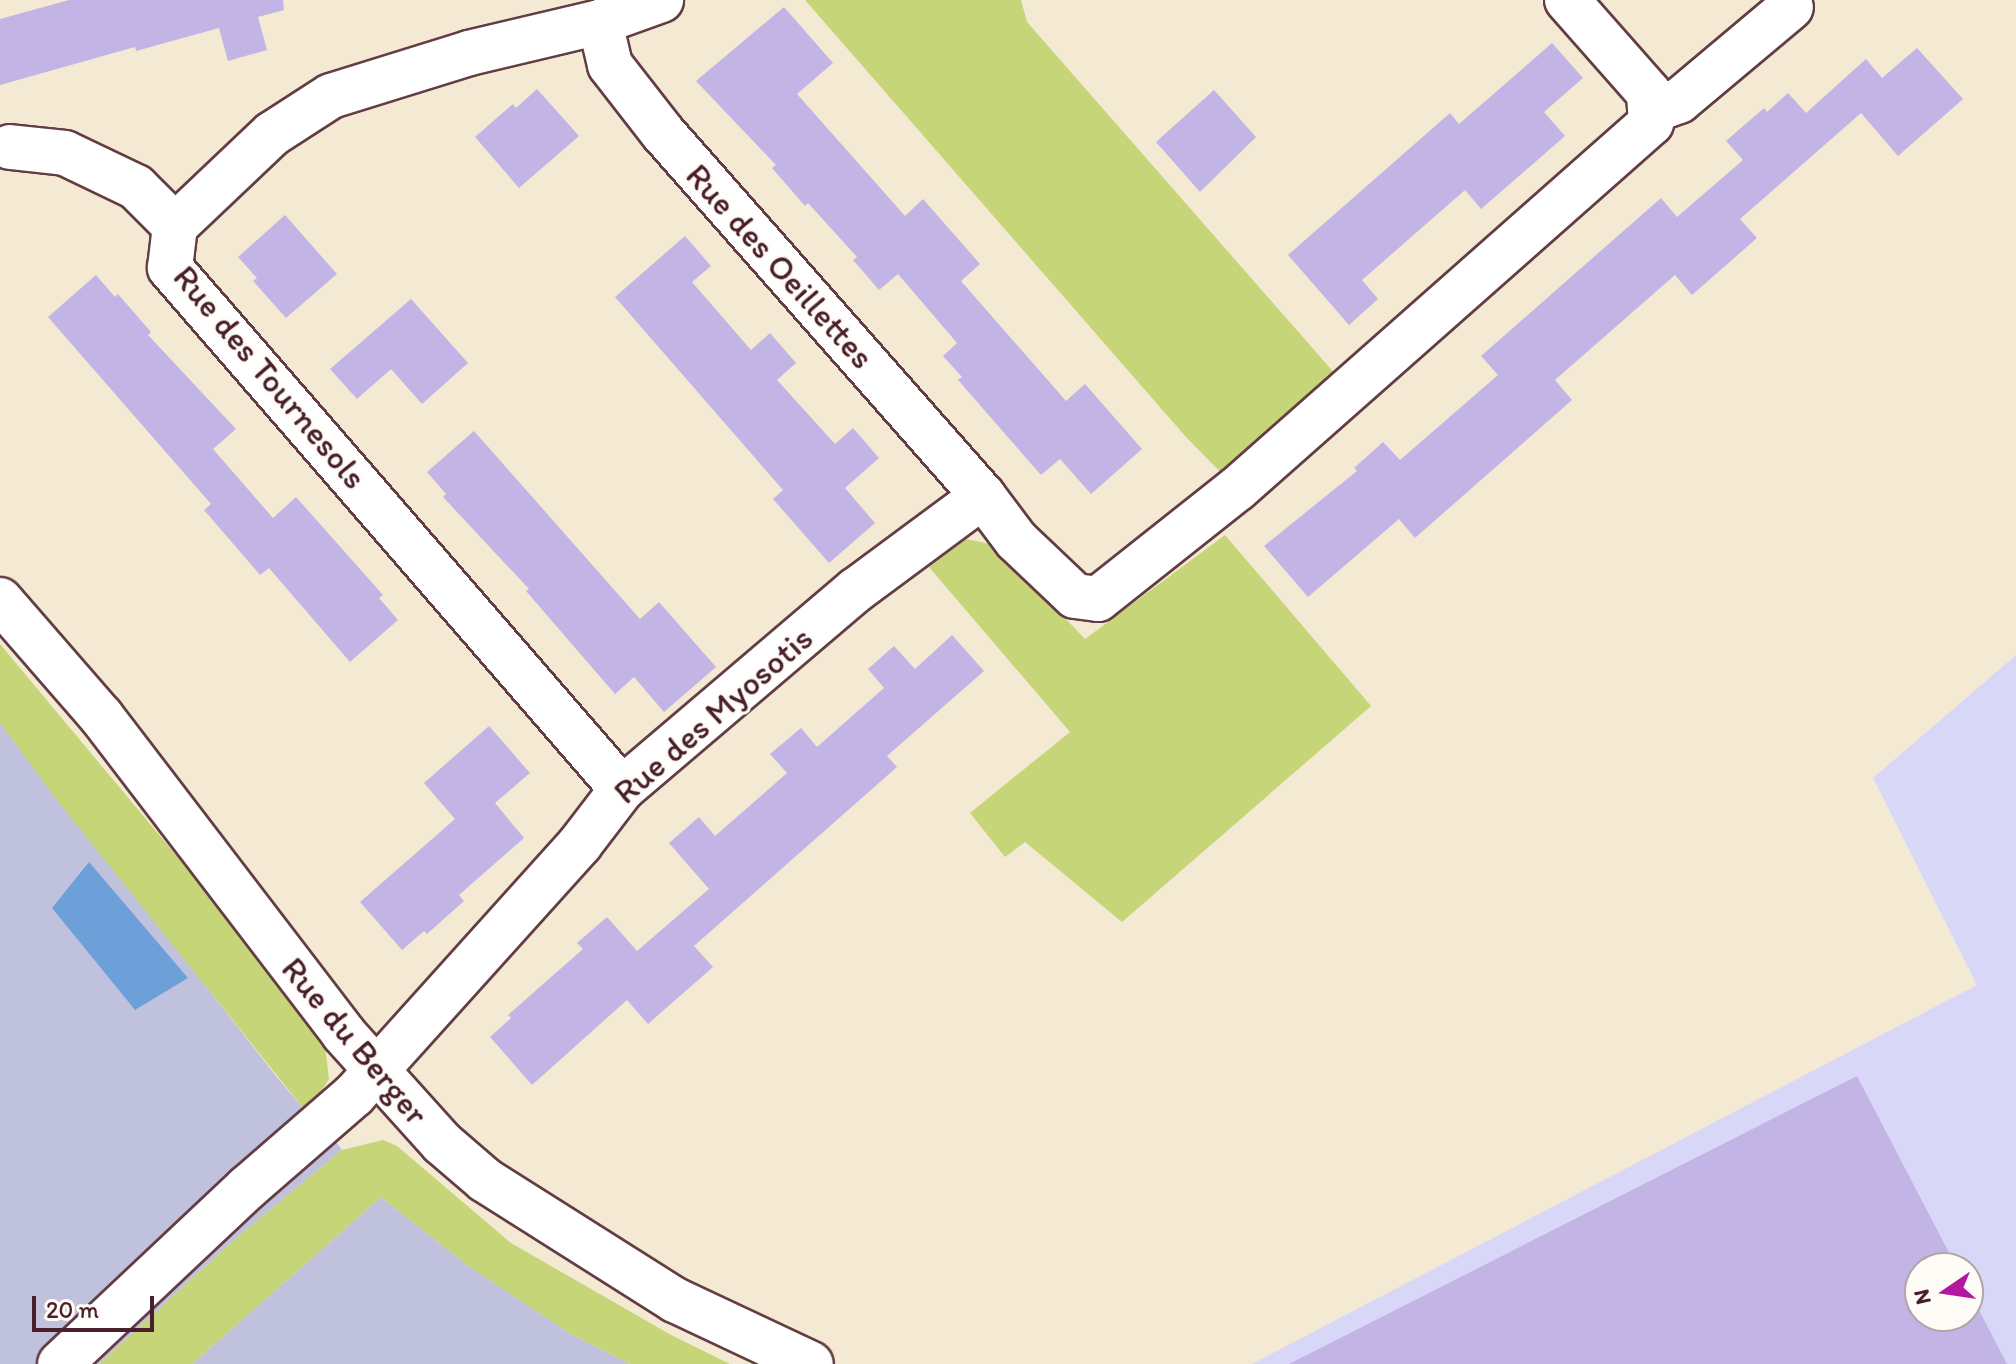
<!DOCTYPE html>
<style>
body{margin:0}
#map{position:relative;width:2016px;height:1364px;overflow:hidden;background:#f4e9d3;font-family:Itim,sans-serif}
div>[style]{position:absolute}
.built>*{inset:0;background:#d9d7f7}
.industrial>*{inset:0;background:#c0c2dd}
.green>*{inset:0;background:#c5d577}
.water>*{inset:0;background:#6da0d8}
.building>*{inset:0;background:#c2b5e5}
.roads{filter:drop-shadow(2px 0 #643d44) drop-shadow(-2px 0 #643d44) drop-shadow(0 2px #643d44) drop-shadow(0 -2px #643d44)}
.minor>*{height:44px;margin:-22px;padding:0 22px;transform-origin:22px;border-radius:22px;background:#fff}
span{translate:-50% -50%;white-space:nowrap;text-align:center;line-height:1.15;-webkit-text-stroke:6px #fdfcf7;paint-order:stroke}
.street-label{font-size:34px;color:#4a1f2b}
.north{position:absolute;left:1904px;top:1252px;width:80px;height:80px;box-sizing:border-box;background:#fdfcf7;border:2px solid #b5a4a5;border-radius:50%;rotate:257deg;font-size:22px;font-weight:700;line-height:32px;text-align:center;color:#4a1f2b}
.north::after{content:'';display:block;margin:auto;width:28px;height:36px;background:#b5179e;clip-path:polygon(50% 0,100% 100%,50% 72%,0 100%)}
.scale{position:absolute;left:32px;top:1296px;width:122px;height:36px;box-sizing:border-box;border:4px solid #4a1f2b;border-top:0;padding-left:10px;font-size:24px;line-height:28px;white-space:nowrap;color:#4a1f2b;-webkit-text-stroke:6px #fdfcf7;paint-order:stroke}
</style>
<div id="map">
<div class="built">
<i style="clip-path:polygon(evenodd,2016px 655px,2016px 1364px,1252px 1364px,1977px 985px,1873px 778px,2016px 655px,1920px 1268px,1968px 1268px,1968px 1316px,1920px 1316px,1920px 1268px)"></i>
</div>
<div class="industrial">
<i style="clip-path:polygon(0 723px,276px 1076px,307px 1113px,323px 1123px,342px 1150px,234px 1240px,99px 1364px,0 1364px)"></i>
<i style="clip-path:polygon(381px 1197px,467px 1265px,571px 1334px,630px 1364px,192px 1364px)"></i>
</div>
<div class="green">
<i style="clip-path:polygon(805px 0,1021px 0,1027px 22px,1336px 375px,1237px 489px,1186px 437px)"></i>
<i style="clip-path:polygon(1225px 535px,1371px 706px,1122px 922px,1025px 842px,1005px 857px,970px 813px,1070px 732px,929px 567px,966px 539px,995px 545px,1085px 639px)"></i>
<i style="clip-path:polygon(0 644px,205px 890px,325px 1046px,329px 1079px,307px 1113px,60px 804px,0 723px)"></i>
<i style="clip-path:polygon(383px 1140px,397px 1146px,511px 1243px,671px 1335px,730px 1364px,630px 1364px,571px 1334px,467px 1265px,381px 1197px,192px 1364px,99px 1364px,234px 1240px,342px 1150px)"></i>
</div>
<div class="water">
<i style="clip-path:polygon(89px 862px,188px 978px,135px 1010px,52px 908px)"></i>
</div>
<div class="building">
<i style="clip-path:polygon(69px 0,283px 0,284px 10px,258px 17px,267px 50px,228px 61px,219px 28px,136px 51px,135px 47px,0 85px,0 19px)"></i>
<i style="clip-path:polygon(784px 7px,833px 63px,797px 94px,905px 216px,923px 199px,980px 264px,961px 281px,1066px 401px,1085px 384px,1142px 449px,1091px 494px,1060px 459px,1041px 475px,958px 380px,962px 377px,943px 356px,957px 343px,898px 274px,879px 290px,853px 260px,857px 257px,808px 203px,805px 206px,772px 168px,776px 165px,696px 81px)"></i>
<i style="clip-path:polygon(1552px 43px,1583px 78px,1544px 112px,1565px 136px,1481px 209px,1465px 190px,1409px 239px,1362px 280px,1378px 299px,1349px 325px,1288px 255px,1450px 113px,1459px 124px)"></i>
<i style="clip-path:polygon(1917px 48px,1963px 99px,1898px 156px,1861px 113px,1740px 219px,1757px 238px,1692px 295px,1675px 275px,1555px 380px,1572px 400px,1415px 538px,1399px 519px,1308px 597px,1264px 546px,1357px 471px,1354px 468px,1383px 442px,1400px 460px,1498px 375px,1481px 356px,1661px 198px,1677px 217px,1743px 160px,1726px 141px,1764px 108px,1767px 112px,1788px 93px,1806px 113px,1866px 59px,1882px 78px)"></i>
<i style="clip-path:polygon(537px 89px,579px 136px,519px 188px,475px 137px,513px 104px,516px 108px)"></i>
<i style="clip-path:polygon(1214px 90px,1256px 137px,1200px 192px,1156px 142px)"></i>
<i style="clip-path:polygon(285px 215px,337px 274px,286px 318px,253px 281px,257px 278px,238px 257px)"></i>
<i style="clip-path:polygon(685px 236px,711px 266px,692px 282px,751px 350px,770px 333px,796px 363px,777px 380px,835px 444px,853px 428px,879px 458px,845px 488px,875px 523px,829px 563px,773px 499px,783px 490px,615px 297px)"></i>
<i style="clip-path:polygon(96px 275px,115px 297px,118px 294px,151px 332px,148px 335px,236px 429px,213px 449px,273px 518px,296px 497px,383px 595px,379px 598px,398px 620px,350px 662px,269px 568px,260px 575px,204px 510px,211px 504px,48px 317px)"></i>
<i style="clip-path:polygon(411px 299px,468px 363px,422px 404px,391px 369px,357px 399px,330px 369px)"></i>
<i style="clip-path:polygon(474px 431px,640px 619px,659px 602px,716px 667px,664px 712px,634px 677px,615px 694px,526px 591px,529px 589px,443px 497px,446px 494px,427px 472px)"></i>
<i style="clip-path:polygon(952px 635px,984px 671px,887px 756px,897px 767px,694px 946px,713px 967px,648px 1024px,627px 1000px,532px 1085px,490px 1037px,511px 1018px,508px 1015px,583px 949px,577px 943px,607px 917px,637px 951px,709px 889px,669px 843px,699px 817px,715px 836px,787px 773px,770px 754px,801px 728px,817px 747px,884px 688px,868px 669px,894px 646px,915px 669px)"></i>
<i style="clip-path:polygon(489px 726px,530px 773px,495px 803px,524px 838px,459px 895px,464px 901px,427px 934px,424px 931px,402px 950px,360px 902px,455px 819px,424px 783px)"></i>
<i style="clip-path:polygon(1857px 1076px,1957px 1268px,1920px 1268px,1920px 1316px,1968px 1316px,1968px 1289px,2007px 1364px,1289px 1364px)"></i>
</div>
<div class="roads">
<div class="minor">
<i style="left:600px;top:22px;width:44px;rotate:76.9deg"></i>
<i style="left:610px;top:65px;width:86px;rotate:52.1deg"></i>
<i style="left:663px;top:133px;width:484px;rotate:48.6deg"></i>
<i style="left:983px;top:496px;width:55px;rotate:53.1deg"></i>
<i style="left:1016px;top:540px;width:81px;rotate:43.5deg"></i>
<i style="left:1075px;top:596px;width:23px;rotate:7deg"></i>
<i style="left:1098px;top:599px;width:177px;rotate:-38.4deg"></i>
<i style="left:1237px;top:489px;width:553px;rotate:-41.48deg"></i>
<i style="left:1651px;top:123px;width:30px;rotate:-94deg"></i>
<i style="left:1649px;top:93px;width:124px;rotate:-131.4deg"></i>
<i style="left:1651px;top:111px;width:30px;rotate:-20deg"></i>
<i style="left:1679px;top:101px;width:146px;rotate:-40deg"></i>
<i style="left:10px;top:147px;width:55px;rotate:6.2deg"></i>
<i style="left:65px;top:153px;width:79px;rotate:25.6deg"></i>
<i style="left:136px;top:187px;width:55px;rotate:45deg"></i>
<i style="left:0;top:600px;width:154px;rotate:49deg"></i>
<i style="left:101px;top:716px;width:399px;rotate:52.6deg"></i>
<i style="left:343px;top:1033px;width:148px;rotate:48deg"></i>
<i style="left:442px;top:1143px;width:57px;rotate:40.7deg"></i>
<i style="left:485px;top:1180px;width:225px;rotate:32.3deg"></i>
<i style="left:675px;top:1300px;width:150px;rotate:25.2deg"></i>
<i style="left:622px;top:789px;width:690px;rotate:-130.94deg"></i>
<i style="left:170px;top:268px;width:42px;rotate:-83.2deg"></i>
<i style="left:175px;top:226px;width:134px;rotate:-43.5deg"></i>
<i style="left:272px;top:134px;width:70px;rotate:-32.8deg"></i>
<i style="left:331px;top:96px;width:145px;rotate:-17.3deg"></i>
<i style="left:469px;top:53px;width:135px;rotate:-13.3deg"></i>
<i style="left:600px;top:22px;width:65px;rotate:-19.8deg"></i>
<i style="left:60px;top:1364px;width:257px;rotate:-43.3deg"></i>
<i style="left:247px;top:1188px;width:142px;rotate:-41deg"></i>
<i style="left:354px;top:1095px;width:338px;rotate:-48deg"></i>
<i style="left:580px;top:844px;width:69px;rotate:-52.6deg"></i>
<i style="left:622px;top:789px;width:307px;rotate:-40.4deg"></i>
<i style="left:856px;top:590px;width:158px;rotate:-36.5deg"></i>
</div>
</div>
<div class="street-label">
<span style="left:780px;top:266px;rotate:48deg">Rue des Oeillettes</span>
<span style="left:270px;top:377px;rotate:50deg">Rue des Tournesols</span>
<span style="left:713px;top:715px;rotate:-41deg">Rue des Myosotis</span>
<span style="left:355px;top:1041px;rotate:50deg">Rue du Berger</span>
</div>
<div class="north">N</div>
<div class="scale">20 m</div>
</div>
